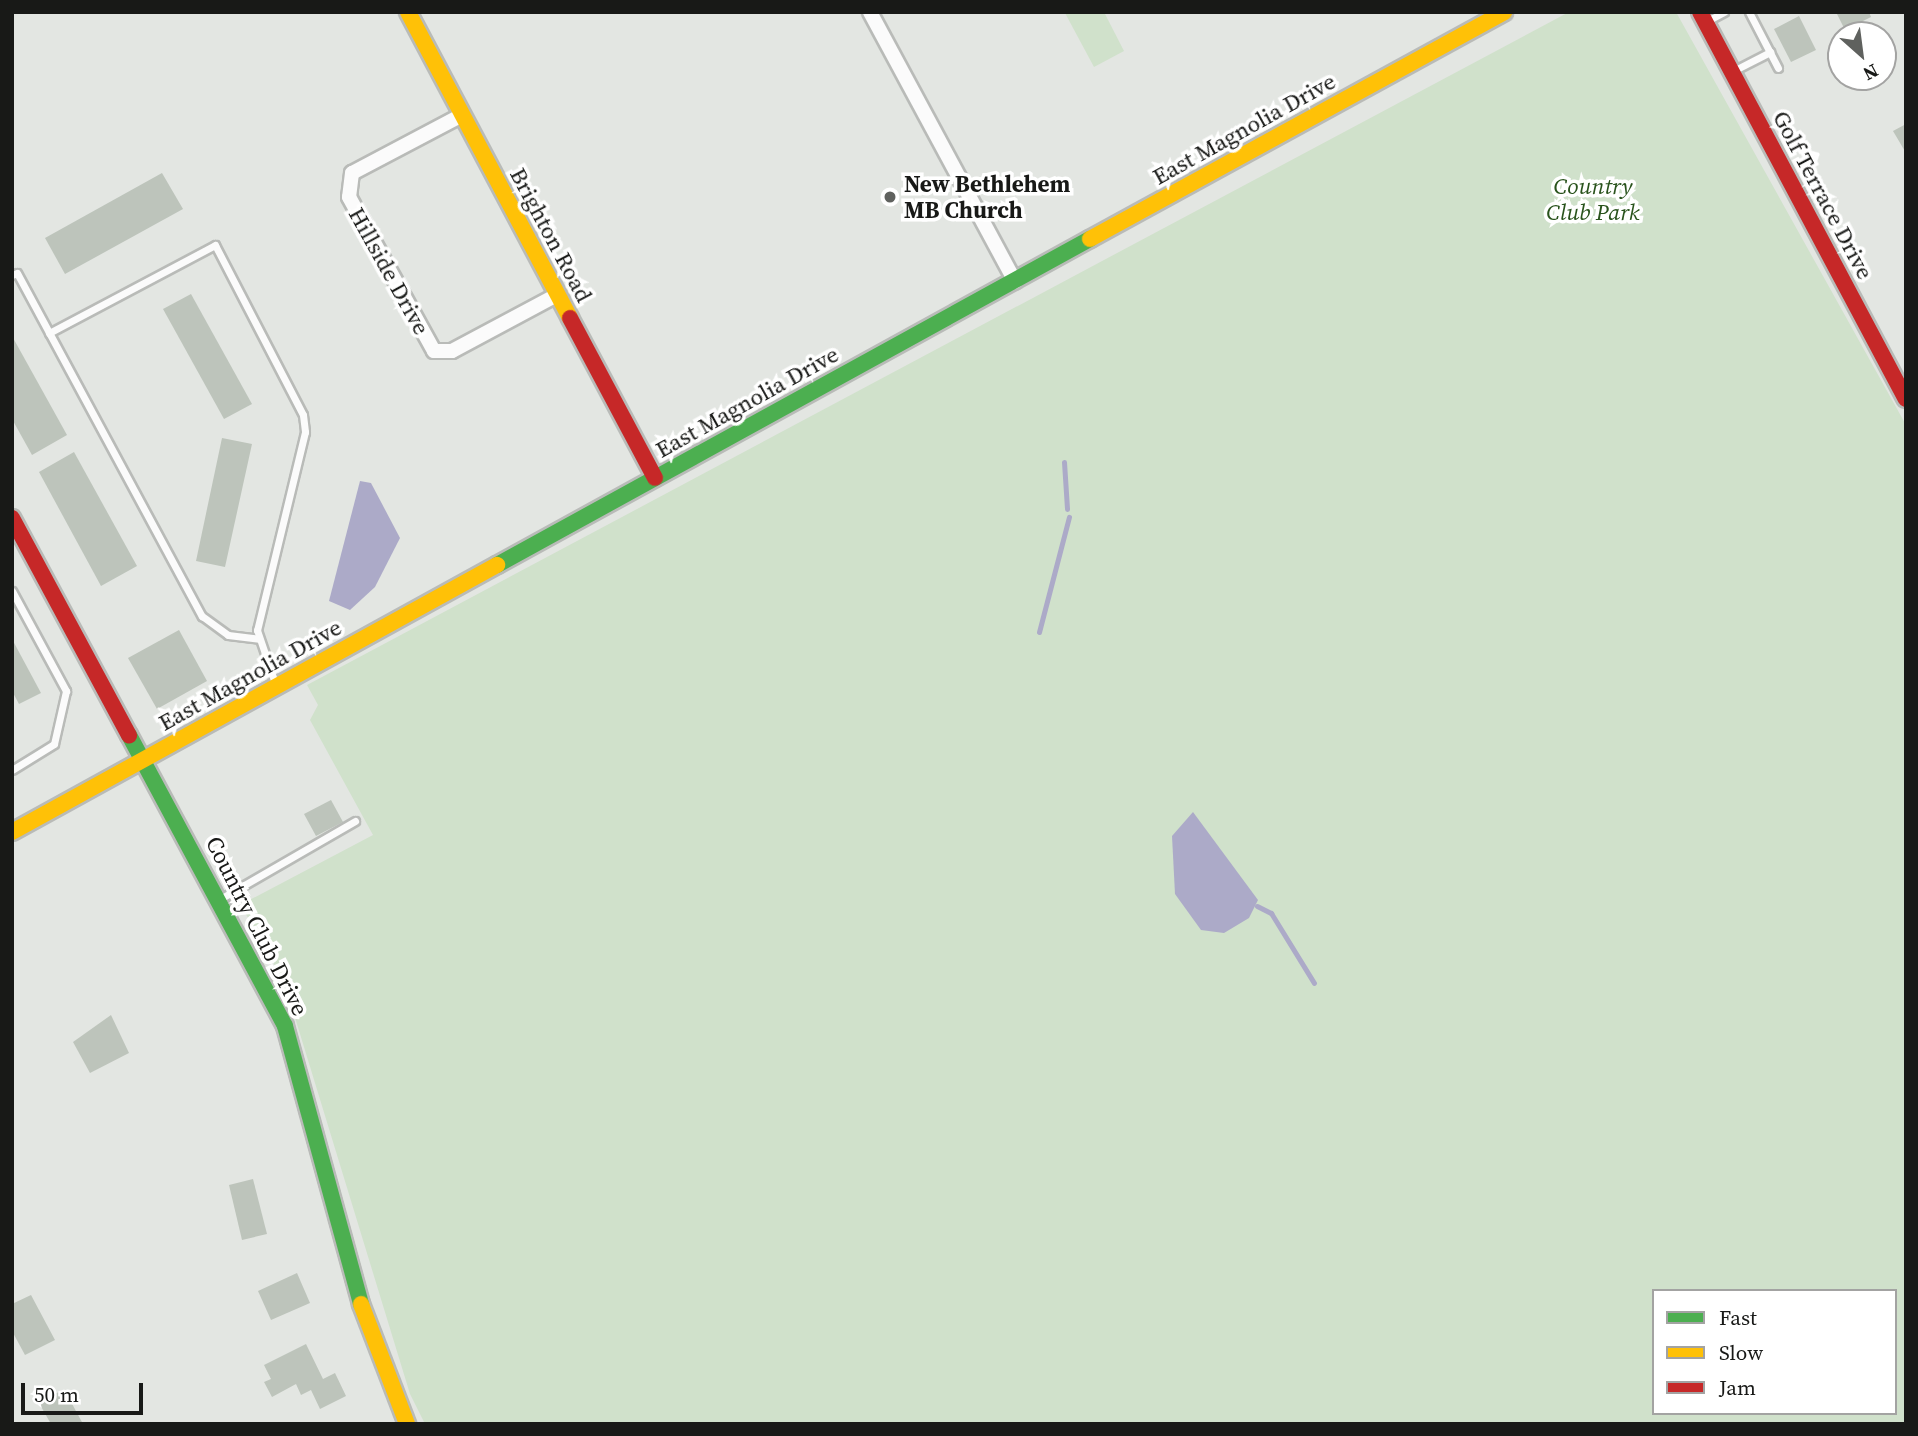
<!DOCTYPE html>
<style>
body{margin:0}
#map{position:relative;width:1918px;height:1436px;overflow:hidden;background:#e3e6e2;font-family:"Source Serif 4",serif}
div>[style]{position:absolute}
.green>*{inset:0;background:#d0e1cb}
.water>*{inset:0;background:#acaac8}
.stream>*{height:5px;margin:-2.5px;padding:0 2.5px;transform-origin:2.5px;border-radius:2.5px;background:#acaac8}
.building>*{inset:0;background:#bdc4bb}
.roads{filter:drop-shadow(2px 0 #b9bbb8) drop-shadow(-2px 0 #b9bbb8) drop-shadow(0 2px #b9bbb8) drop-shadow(0 -2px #b9bbb8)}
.lane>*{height:7px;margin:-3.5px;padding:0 3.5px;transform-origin:3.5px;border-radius:3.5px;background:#fbfbfb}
.street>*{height:14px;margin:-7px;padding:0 7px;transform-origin:7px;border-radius:7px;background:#fbfbfb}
.fast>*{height:16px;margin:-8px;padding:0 8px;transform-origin:8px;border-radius:8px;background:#4caf50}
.slow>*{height:16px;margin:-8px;padding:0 8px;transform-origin:8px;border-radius:8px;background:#ffc107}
.jam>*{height:16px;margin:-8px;padding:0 8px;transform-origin:8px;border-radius:8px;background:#c62828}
.dots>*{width:19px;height:19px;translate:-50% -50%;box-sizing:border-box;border:4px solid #fff;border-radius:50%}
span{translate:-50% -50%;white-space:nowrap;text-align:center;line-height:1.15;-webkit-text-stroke:7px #fff;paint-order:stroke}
.street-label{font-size:23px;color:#181917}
.poi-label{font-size:23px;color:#181917;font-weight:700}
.left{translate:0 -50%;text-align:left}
.park-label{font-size:23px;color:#29531c;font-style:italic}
.frame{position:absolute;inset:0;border:14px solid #181917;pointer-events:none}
.legend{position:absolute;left:1652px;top:1289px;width:245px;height:126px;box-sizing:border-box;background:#fff;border:2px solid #a3a3a2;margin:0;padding:9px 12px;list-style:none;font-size:21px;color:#181917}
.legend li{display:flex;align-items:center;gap:14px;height:35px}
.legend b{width:35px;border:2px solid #a3a3a2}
.north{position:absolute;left:1827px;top:21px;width:70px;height:70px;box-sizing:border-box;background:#fff;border:2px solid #a3a3a2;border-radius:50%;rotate:152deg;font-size:19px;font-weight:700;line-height:28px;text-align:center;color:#181917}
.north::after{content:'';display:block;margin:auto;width:24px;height:32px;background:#5f615e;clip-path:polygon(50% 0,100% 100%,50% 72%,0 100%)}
.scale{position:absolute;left:21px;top:1383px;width:122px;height:32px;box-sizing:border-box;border:4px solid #181917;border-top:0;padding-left:9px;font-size:21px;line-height:24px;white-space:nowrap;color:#181917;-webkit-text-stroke:5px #fff;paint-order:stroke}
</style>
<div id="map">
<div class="green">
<i style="clip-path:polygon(1104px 12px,1124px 51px,1094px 67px,1065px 13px)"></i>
<i style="clip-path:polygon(evenodd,1569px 12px,1676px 12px,1906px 425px,1906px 1424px,425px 1424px,410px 1394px,293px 1011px,268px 949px,240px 905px,373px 835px,310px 720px,318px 705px,307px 685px,1569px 12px,1654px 1291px,1895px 1291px,1895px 1413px,1654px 1413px,1654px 1291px)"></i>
</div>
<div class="water">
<i style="clip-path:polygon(360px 481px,371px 483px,400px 538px,375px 587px,350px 610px,329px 601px)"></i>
<i style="clip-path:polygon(1193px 812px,1258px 900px,1249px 918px,1224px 933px,1201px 930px,1175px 894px,1172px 836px)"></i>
</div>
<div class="stream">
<i style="left:1064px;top:462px;width:47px;rotate:86.3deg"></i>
<i style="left:1039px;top:632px;width:119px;rotate:-75.4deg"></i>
<i style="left:1257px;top:906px;width:16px;rotate:27deg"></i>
<i style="left:1271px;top:913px;width:82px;rotate:58.4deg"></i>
</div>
<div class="building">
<i style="clip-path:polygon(1836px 12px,1869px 12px,1871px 17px,1845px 30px)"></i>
<i style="clip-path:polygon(1799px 16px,1816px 50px,1791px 62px,1774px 29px)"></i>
<i style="clip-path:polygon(1906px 124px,1906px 153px,1893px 131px)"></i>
<i style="clip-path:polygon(162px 173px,183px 209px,65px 274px,45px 238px)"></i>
<i style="clip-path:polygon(191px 294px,252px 404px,224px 419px,163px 309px)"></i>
<i style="clip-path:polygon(12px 336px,67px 435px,32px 455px,12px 419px)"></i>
<i style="clip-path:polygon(222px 438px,252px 444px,225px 567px,196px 561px)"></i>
<i style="clip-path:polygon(74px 452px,137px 566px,101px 586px,39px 472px)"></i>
<i style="clip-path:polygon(179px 630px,207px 681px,157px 709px,128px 658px)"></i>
<i style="clip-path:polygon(12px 639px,41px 693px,19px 704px,12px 691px)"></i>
<i style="clip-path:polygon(331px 800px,343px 822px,316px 836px,304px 814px)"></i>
<i style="clip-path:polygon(111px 1015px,129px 1053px,90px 1073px,73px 1042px)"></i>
<i style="clip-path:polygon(253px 1179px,267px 1234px,242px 1240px,229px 1185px)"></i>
<i style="clip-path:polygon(297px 1273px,310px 1303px,271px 1320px,258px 1291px)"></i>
<i style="clip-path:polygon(31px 1295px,55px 1340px,25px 1355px,12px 1331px,12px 1304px)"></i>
<i style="clip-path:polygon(306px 1344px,323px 1379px,335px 1373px,346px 1396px,320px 1409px,311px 1390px,301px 1395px,296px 1384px,272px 1397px,264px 1382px,271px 1379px,264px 1365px)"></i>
<i style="clip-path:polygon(64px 1389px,83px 1424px,51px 1424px,39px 1403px)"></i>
</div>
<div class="roads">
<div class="lane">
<i style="left:1749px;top:12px;width:63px;rotate:62.6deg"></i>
<i style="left:1709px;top:20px;width:17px;rotate:-28deg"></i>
<i style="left:1733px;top:71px;width:42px;rotate:-27.2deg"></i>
<i style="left:12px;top:275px;width:5px;rotate:-22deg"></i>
<i style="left:17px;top:273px;width:390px;rotate:61.7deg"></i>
<i style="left:202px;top:616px;width:32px;rotate:36deg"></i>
<i style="left:228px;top:635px;width:31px;rotate:7deg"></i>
<i style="left:49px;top:333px;width:188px;rotate:-27.9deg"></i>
<i style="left:215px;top:245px;width:191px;rotate:62.6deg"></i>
<i style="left:303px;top:415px;width:17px;rotate:83deg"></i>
<i style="left:305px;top:432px;width:204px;rotate:103.6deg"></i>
<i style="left:257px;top:630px;width:59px;rotate:71.3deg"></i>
<i style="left:12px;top:591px;width:114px;rotate:61.6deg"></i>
<i style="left:66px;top:691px;width:54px;rotate:102.8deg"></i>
<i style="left:54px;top:744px;width:49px;rotate:148.2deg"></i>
<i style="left:220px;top:899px;width:156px;rotate:-30deg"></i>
</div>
<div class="street">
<i style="left:870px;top:12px;width:306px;rotate:61.7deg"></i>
<i style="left:462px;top:115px;width:124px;rotate:152.2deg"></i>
<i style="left:352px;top:173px;width:24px;rotate:97deg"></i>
<i style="left:349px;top:197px;width:176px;rotate:61.1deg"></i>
<i style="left:434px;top:351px;width:18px"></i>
<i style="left:452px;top:351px;width:119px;rotate:-28.1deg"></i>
</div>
<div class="fast">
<i style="left:497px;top:565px;width:677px;rotate:-28.8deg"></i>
<i style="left:129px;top:735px;width:330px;rotate:61.8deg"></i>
<i style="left:285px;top:1026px;width:288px;rotate:74.7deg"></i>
</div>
<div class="slow">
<i style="left:408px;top:12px;width:346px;rotate:62.1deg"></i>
<i style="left:1090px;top:239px;width:472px;rotate:-28.7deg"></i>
<i style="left:12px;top:832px;width:554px;rotate:-28.83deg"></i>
<i style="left:361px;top:1304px;width:129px;rotate:69deg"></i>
</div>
<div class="jam">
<i style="left:1700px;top:12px;width:438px;rotate:62deg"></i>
<i style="left:570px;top:318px;width:181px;rotate:62deg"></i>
<i style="left:12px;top:518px;width:247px;rotate:61.7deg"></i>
</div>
</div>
<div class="dots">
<i style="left:890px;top:197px;background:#5f615e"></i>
</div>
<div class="street-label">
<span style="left:1244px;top:129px;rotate:-29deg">East Magnolia Drive</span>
<span style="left:1823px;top:195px;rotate:62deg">Golf Terrace Drive</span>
<span style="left:551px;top:235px;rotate:62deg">Brighton Road</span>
<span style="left:389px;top:271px;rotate:61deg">Hillside Drive</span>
<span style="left:747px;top:402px;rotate:-29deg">East Magnolia Drive</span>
<span style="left:250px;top:675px;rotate:-29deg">East Magnolia Drive</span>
<span style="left:257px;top:926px;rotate:63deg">Country Club Drive</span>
</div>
<div class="poi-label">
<span class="left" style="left:904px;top:197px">New Bethlehem<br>MB Church</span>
</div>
<div class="park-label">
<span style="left:1593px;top:199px">Country<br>Club Park</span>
</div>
<div class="frame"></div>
<ul class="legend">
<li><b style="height:9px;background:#4caf50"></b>Fast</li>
<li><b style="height:9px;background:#ffc107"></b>Slow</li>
<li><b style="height:9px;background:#c62828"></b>Jam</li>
</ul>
<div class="north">N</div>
<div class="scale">50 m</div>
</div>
